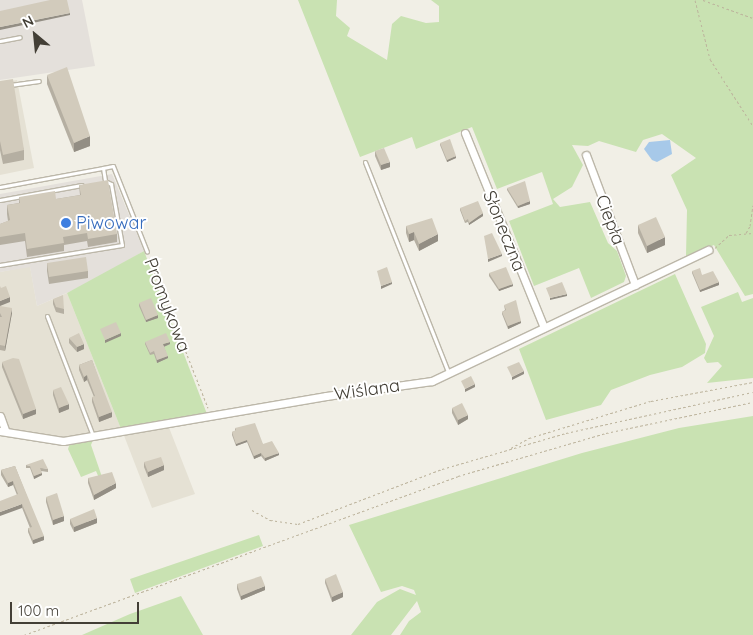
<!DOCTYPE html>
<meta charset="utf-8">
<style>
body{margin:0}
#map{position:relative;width:753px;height:635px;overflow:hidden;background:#f1efe6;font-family:Quicksand,sans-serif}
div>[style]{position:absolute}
.residential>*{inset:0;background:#e5e1d4}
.industrial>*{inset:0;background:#e4e0db}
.green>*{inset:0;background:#c9e2b2}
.water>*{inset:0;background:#a7c9e9}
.path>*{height:1px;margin-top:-0.5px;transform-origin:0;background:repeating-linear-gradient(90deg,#bcb39c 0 2.5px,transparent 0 5px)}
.roads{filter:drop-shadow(1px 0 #bcb7a9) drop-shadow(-1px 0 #bcb7a9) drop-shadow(0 1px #bcb7a9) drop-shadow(0 -1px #bcb7a9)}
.lane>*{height:3px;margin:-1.5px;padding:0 1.5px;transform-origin:1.5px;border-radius:1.5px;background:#fff}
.street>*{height:7px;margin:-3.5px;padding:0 3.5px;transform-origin:3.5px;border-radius:3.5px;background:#fff}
.wall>*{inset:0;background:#b5afa2}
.shaded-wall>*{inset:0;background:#938e84}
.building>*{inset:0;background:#d2cbbc}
.dots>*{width:14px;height:14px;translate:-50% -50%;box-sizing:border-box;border:2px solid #fff;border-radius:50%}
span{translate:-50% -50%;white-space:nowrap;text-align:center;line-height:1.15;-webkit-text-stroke:4px #fff;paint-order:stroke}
.street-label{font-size:18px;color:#433f36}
.shop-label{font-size:18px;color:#366cbe}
.left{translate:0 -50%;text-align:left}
.north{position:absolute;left:10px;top:10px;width:50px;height:50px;-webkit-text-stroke:4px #fff;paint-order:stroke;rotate:332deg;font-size:14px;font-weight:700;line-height:20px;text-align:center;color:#433f36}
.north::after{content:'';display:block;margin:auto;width:18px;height:22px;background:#433f36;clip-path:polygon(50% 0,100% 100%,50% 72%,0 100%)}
.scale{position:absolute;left:10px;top:602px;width:129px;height:22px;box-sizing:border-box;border:2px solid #433f36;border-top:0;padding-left:6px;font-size:15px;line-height:18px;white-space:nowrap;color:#433f36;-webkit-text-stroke:4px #fff;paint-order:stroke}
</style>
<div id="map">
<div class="residential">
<i style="clip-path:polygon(17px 80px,34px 168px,0 175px,0 83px)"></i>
<i style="clip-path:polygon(30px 266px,37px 306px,67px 293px,121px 429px,64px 438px,0 427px,0 272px)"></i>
<i style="clip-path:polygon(168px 425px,195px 494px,152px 508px,123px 433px)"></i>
</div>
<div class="industrial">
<i style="clip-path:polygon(0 0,82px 0,95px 66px,0 80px)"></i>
<i style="clip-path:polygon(112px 174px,144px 251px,87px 284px,37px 306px,30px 267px,0 272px,0 194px)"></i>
</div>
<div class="green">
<i style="clip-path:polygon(298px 0,337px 0,336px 16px,350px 28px,347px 36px,387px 60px,392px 24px,401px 16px,426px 23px,439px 22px,439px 6px,431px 0,753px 0,753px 294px,745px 296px,714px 245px,686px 256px,687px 210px,671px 175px,696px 158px,662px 134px,643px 140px,636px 152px,599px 141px,588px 146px,572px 145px,583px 165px,572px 187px,553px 199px,560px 207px,590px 202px,608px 243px,617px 251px,626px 276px,624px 282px,591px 298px,579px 268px,534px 286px,509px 221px,553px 204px,542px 172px,497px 189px,472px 127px,416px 149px,412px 137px,360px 157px)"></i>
<i style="clip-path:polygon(144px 251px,207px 414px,121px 429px,67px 293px)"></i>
<i style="clip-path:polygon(675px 274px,706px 344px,705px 353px,682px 367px,650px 375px,611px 390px,601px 405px,546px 420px,519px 349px)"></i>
<i style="clip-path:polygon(738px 292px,742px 302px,753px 298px,753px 378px,707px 383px,722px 366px,718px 362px,707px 363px,704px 358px,714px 336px,701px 307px)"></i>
<i style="clip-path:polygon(753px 416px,753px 635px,400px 635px,409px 621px,421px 612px,417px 601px,391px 635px,351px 635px,377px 602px,400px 589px,416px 595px,414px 590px,402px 586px,381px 592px,349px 525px,582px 453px,679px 428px)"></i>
<i style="clip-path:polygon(93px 440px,91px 445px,102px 477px,99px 478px,96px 471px,81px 477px,68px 449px,70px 443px)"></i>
<i style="clip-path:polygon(259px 535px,263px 546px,135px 593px,130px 579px)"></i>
<i style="clip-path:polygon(181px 596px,203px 635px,82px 635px,130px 614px)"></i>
</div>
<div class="water">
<i style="clip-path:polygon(670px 140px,672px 154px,657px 162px,652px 160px,644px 149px,649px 142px)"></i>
</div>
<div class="path">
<i style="left:695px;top:0;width:61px;rotate:75.7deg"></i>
<i style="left:710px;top:59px;width:80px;rotate:57.3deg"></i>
<i style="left:703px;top:0;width:53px;rotate:19.8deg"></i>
<i style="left:746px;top:233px;width:8px;rotate:-60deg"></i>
<i style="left:750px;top:226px;width:21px;rotate:-82deg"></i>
<i style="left:715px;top:248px;width:19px;rotate:-43deg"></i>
<i style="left:729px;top:235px;width:24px;rotate:-5deg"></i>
<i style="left:149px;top:258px;width:161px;rotate:68.5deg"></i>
<i style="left:511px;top:448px;width:21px;rotate:-29deg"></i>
<i style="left:529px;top:438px;width:127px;rotate:-16.9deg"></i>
<i style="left:651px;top:401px;width:104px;rotate:-10.6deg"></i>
<i style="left:252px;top:510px;width:21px;rotate:29deg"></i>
<i style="left:270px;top:520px;width:28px;rotate:8deg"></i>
<i style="left:298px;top:524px;width:154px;rotate:-20.9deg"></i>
<i style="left:442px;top:469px;width:129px;rotate:-16.2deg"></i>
<i style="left:566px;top:433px;width:191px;rotate:-12.4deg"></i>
<i style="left:24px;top:635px;width:462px;rotate:-20.1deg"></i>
<i style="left:458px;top:476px;width:154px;rotate:-16.2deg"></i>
<i style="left:606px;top:433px;width:150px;rotate:-11.9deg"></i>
</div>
<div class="roads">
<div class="lane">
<i style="left:0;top:41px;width:20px;rotate:-11deg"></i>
<i style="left:10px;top:85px;width:29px;rotate:-8deg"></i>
<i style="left:365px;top:162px;width:226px;rotate:68.4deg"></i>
<i style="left:103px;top:168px;width:10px;rotate:-11deg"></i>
<i style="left:113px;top:166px;width:92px;rotate:68.4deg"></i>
<i style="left:0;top:187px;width:105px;rotate:-10.5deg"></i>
<i style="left:103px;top:168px;width:13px;rotate:81deg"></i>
<i style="left:105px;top:181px;width:7px;rotate:27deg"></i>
<i style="left:111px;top:184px;width:62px;rotate:79.8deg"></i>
<i style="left:122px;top:245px;width:124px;rotate:170.7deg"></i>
<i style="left:0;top:200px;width:83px;rotate:-10.4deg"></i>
<i style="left:47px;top:316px;width:129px;rotate:69deg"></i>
</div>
<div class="street">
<i style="left:465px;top:133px;width:210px;rotate:67.9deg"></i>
<i style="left:586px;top:155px;width:139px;rotate:69.3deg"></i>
<i style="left:0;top:416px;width:15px;rotate:70deg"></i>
<i style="left:0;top:431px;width:64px;rotate:9deg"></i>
<i style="left:63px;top:441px;width:267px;rotate:-9.7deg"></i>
<i style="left:326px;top:396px;width:107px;rotate:-8.1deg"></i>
<i style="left:432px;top:381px;width:306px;rotate:-25.4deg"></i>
</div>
</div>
<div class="wall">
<i style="clip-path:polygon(47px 75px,90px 146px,74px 152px,47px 84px)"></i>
<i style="clip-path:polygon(0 81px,24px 150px,24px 160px,3px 164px,0 150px)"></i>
<i style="clip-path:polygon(440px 143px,456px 158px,447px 162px,440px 145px)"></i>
<i style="clip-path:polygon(375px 151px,390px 167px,381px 170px,375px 156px)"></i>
<i style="clip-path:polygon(79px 185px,117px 234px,117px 242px,88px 247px,87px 241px,64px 245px,64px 251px,27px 257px,25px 241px,0 245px,0 224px,8px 221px,7px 214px,7px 205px,19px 203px,19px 197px,56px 199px,80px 195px)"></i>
<i style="clip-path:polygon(507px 188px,530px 204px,518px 208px,507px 190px)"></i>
<i style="clip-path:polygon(460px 208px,483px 216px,469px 225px,468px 222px,465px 223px,460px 210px)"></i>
<i style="clip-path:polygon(638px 225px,665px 245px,647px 253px,638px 233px)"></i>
<i style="clip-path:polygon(406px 226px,438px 241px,419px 251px,414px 240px,409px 242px,406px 233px)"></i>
<i style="clip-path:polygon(47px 263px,88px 271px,88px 278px,49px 284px,47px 271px)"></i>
<i style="clip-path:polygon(692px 271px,702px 275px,719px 285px,700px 292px,692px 273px)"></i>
<i style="clip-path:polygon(489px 273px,513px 286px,499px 291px,489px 276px)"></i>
<i style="clip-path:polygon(53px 299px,64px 309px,64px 314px,56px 312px,53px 304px)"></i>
<i style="clip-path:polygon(139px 303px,158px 318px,146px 322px,139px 306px)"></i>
<i style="clip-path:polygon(504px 305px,521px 323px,508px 329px,502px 314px,502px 312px,505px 310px)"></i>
<i style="clip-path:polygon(0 306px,12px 313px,5px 351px,0 350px)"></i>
<i style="clip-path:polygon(69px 338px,84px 349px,77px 352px,69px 343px)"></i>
<i style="clip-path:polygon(145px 342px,170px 344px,164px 347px,168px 358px,157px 363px,154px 354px,150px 355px,145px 344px)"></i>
<i style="clip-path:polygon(92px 360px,112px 417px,99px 422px,92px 402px,92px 397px,94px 397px,87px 380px,84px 382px,79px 370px,79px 365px)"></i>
<i style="clip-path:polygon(2px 362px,36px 414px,23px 419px,2px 367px)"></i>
<i style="clip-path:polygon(53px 390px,69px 409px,59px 413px,53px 395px)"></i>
<i style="clip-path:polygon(452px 408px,468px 419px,458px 425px,452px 413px)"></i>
<i style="clip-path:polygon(235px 428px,263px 444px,279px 455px,265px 461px,261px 456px,254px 459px,247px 442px,236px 446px,232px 435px,232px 432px,235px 431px)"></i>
<i style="clip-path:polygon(144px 462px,164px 470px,148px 477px,144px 467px)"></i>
<i style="clip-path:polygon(26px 465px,48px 469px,48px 472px,41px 471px,42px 475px,34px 479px,30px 468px,26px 468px)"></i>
<i style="clip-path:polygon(15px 466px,44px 540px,33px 544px,28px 532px,28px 528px,30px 528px,13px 485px,8px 487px,1px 475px,1px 470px)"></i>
<i style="clip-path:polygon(88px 478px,116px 488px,94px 500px,88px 483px)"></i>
<i style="clip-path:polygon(46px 497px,64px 521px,53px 525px,46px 502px)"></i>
<i style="clip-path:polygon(70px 519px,97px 523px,74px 532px,70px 524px)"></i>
<i style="clip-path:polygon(325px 579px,343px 597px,332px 602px,325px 583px)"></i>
<i style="clip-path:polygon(237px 584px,265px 590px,241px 600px,237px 589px)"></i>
</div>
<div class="shaded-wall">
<i style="clip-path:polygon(70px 13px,70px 15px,0 30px,0 27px)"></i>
<i style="clip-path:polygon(90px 136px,90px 146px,74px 152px,74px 143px)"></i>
<i style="clip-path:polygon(456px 156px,456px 158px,447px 162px,447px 160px)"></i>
<i style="clip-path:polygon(390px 162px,390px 167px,381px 170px,381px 165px)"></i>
<i style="clip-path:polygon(530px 201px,530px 204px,518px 208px,518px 206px)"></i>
<i style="clip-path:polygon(483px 213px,483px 216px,469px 225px,469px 223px)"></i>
<i style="clip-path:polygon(414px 232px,414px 240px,409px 242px,409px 234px)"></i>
<i style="clip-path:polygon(438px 234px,438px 241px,419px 251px,419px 244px)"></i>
<i style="clip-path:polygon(665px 237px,665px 245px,647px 253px,647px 246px)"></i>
<i style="clip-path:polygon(502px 254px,502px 256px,488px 262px,488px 259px)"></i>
<i style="clip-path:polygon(392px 282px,392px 284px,381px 289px,381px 286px)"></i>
<i style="clip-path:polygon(719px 282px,719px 285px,700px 292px,700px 290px)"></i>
<i style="clip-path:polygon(513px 284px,513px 286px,499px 291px,499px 289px)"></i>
<i style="clip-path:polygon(567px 294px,567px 296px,550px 300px,550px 298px)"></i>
<i style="clip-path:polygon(10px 297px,10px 302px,0 306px,0 301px)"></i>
<i style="clip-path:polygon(12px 308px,12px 313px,5px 351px,5px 346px)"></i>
<i style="clip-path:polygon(158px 315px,158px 318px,146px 322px,146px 320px)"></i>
<i style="clip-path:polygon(521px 321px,521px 323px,508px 329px,508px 326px)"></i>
<i style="clip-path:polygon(121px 333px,121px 336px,105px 343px,105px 340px)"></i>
<i style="clip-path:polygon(170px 342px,170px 344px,163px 347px,163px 344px)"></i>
<i style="clip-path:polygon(84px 344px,84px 349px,77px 352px,77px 347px)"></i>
<i style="clip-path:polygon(168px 356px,168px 358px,157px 363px,157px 360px)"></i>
<i style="clip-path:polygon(524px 371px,524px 374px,512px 380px,512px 377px)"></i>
<i style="clip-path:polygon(87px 375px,87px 380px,84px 382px,84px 377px)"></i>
<i style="clip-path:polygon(475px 384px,475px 387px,465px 392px,465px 389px)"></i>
<i style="clip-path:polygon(69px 404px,69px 409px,59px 413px,59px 408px)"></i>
<i style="clip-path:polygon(36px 409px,36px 414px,23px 419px,23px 414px)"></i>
<i style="clip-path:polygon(112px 412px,112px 417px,99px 422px,99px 417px)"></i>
<i style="clip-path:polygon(468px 415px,468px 419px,458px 425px,458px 420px)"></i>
<i style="clip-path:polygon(247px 440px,247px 442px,236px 446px,236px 444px)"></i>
<i style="clip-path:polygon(261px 453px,261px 456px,254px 459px,254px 456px)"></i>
<i style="clip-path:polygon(279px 453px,279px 455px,265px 461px,265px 458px)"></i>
<i style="clip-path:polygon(164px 465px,164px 470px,148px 477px,148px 472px)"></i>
<i style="clip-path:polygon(42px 473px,42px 475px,34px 479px,34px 476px)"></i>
<i style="clip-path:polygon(13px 481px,13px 485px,8px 487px,8px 483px)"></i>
<i style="clip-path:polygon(116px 483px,116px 488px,94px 500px,94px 495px)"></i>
<i style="clip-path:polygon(22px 504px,22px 508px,0 516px,0 512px)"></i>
<i style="clip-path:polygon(64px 516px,64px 521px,53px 525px,53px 520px)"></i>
<i style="clip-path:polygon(97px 518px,97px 523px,74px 532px,74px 527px)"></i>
<i style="clip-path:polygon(44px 536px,44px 540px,33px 544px,33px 540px)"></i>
<i style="clip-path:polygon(265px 586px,265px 590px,241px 600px,241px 596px)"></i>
<i style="clip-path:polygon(343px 592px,343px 597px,332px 602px,332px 597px)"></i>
</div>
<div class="building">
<i style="clip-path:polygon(50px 0,67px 0,70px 13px,0 27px,0 11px)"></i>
<i style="clip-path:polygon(67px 67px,90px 136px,74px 143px,47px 75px)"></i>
<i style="clip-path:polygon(13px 79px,24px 150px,3px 155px,0 141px,0 81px)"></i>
<i style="clip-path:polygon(450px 139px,456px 156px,447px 160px,440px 143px)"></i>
<i style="clip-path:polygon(384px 148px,390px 162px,381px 165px,375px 151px)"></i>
<i style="clip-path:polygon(108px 180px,117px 234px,88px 239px,87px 233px,63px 237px,64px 243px,27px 249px,25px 233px,0 237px,0 224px,10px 220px,7px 205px,20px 203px,19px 197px,55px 191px,56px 199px,81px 195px,79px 185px)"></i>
<i style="clip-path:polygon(525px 181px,530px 201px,518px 206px,507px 188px)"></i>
<i style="clip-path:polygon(478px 201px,483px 213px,469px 223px,468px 219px,465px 221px,460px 208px)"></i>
<i style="clip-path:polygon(656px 217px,665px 237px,647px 246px,638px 225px)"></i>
<i style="clip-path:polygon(432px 218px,438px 234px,419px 244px,414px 232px,409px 234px,406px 226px)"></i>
<i style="clip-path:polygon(492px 233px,502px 254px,488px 259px,484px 236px)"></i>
<i style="clip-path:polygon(86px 257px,88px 271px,49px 277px,47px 263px)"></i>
<i style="clip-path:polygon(387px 267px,392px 282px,381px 286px,377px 271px)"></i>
<i style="clip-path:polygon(506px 267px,513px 284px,499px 289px,489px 273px)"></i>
<i style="clip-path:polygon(700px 268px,702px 275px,713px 271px,719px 282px,700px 290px,692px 271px)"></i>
<i style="clip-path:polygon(562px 282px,567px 294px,550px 298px,546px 288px)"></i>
<i style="clip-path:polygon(0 286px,1px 288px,6px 286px,10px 297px,0 301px)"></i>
<i style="clip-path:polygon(63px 295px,64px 309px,56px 307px,53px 299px)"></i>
<i style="clip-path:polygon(151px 298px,158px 315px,146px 320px,139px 303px)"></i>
<i style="clip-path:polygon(516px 300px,521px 321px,508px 326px,502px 312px,506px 310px,504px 305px)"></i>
<i style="clip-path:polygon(0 306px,12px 308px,5px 346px,0 345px,0 317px,2px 317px,0 313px)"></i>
<i style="clip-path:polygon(116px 322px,121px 333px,105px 340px,100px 329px)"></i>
<i style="clip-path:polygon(79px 333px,84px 344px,77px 347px,69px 338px)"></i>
<i style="clip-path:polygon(166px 333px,170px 342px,163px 344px,168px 356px,157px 360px,154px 351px,150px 353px,145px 342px)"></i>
<i style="clip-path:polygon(13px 358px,19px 359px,36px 409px,23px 414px,2px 362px)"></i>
<i style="clip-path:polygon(92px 360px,112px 412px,99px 417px,92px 397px,95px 396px,87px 375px,84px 377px,79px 365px)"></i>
<i style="clip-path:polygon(519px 362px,524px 371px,512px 377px,507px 367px)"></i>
<i style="clip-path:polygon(471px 376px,475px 384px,465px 389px,461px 381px)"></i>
<i style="clip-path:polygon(61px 387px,69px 404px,59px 408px,53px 390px)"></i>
<i style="clip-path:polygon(462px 403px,468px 415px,458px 420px,452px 408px)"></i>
<i style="clip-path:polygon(255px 423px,263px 444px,272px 441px,279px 453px,265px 458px,261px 453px,254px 456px,247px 440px,236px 444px,232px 432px,236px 430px,235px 428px)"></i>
<i style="clip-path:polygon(161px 457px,164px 465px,148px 472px,144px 462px)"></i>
<i style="clip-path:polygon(43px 459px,48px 469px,40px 468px,42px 473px,34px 476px,30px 466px,26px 465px)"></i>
<i style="clip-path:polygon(15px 466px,44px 536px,33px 540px,28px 528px,32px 527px,22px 504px,0 512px,0 501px,18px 494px,13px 481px,8px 483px,1px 470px)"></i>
<i style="clip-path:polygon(112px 472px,116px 483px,94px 495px,88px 478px)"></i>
<i style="clip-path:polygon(57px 493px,64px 516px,53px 520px,46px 497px)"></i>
<i style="clip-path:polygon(94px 509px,97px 518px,74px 527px,70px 519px)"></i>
<i style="clip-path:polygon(336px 574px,343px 592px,332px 597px,325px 579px)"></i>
<i style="clip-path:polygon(261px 576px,265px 586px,241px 596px,237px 584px)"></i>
</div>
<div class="dots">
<i style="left:66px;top:223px;background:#3f7fe0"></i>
</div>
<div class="street-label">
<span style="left:610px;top:220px;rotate:69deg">Ciepła</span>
<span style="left:504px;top:231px;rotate:68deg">Słoneczna</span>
<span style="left:167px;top:305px;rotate:69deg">Promykowa</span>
<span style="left:367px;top:390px;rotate:-8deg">Wiślana</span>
</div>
<div class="shop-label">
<span class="left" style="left:76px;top:223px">Piwowar</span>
</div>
<div class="north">N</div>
<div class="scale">100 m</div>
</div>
